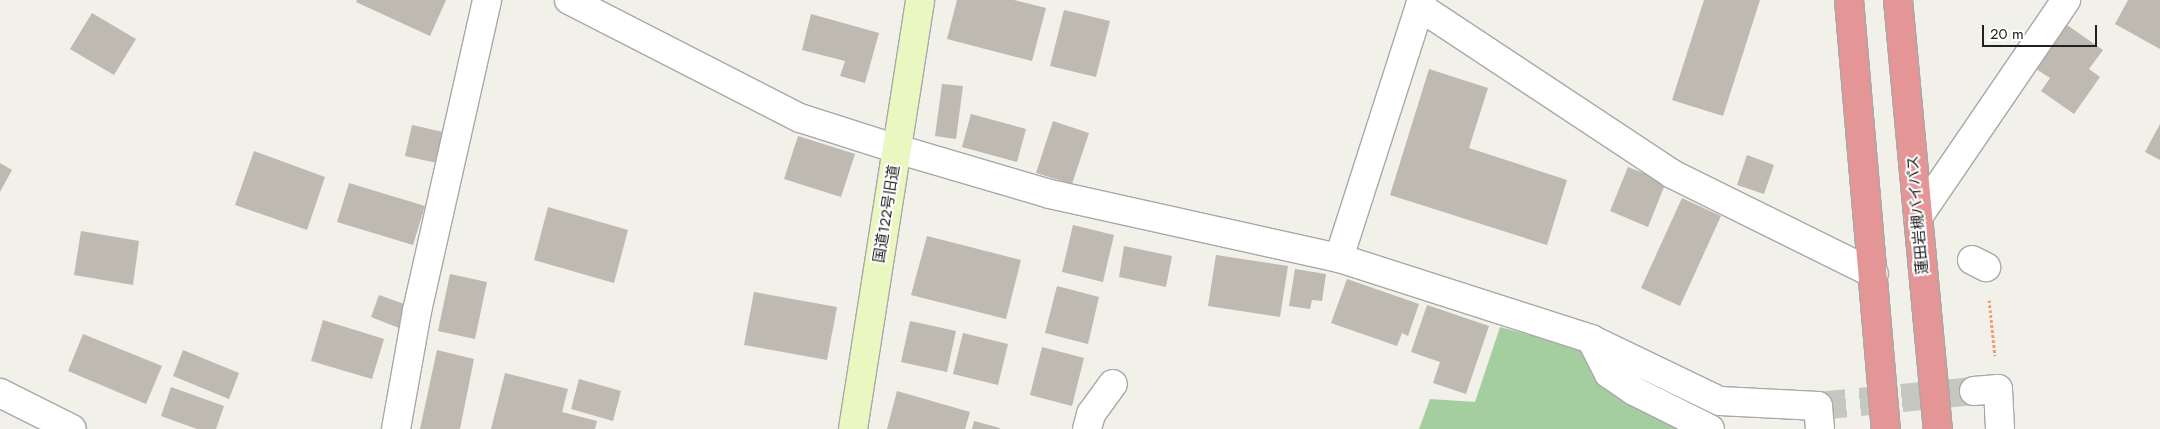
<!DOCTYPE html>
<meta charset="utf-8">
<style>
body{margin:0}
#map{position:relative;width:2160px;height:429px;overflow:hidden;background:#f1f0e9;font-family:Jost,"Noto Sans JP",sans-serif}
div>[style]{position:absolute}
.forest>*{inset:0;background:#a4ce9f}
.building>*{inset:0;background:#beb9b1}
.street-tunnel>*{height:28px;margin-top:-14px;transform-origin:0;background:repeating-linear-gradient(90deg,#c7c7c1 0 28px,transparent 0 42px)}
.path>*{height:3px;margin-top:-1.5px;transform-origin:0;background:repeating-linear-gradient(90deg,#f49b77 0 2.5px,transparent 0 5px)}
.roads{filter:drop-shadow(1px 0 #a8a8a8) drop-shadow(-1px 0 #a8a8a8) drop-shadow(0 1px #a8a8a8) drop-shadow(0 -1px #a8a8a8)}
.street>*{height:28px;margin:-14px;padding:0 14px;transform-origin:14px;border-radius:14px;background:#fff}
.secondary>*{height:28px;margin:-14px;padding:0 14px;transform-origin:14px;border-radius:14px;background:#eaf7c1}
.highway>*{height:28px;margin:-14px;padding:0 14px;transform-origin:14px;border-radius:14px;background:#e49595}
span{translate:-50% -50%;white-space:nowrap;text-align:center;line-height:1.15;-webkit-text-stroke:4px #fff;paint-order:stroke}
.street-label{font-size:15px;color:#212121}
.scale{position:absolute;left:1982px;top:25px;width:115px;height:22px;box-sizing:border-box;border:2px solid #212121;border-top:0;padding-left:6px;font-size:15px;line-height:18px;white-space:nowrap;color:#212121;-webkit-text-stroke:4px #fff;paint-order:stroke}
</style>
<div id="map">
<div class="forest">
<i style="clip-path:polygon(1500px 327px,1586px 350px,1591px 372px,1697px 429px,1419px 429px,1430px 399px,1475px 402px)"></i>
</div>
<div class="building">
<i style="clip-path:polygon(357px 0,446px 0,430px 36px,356px 2px)"></i>
<i style="clip-path:polygon(957px 0,1014px 0,1046px 8px,1032px 61px,947px 39px)"></i>
<i style="clip-path:polygon(1704px 0,1760px 0,1723px 116px,1672px 100px)"></i>
<i style="clip-path:polygon(2128px 0,2160px 0,2160px 49px,2115px 24px)"></i>
<i style="clip-path:polygon(1064px 10px,1110px 21px,1096px 77px,1050px 66px)"></i>
<i style="clip-path:polygon(92px 13px,136px 39px,114px 75px,70px 49px)"></i>
<i style="clip-path:polygon(811px 14px,879px 33px,865px 83px,840px 76px,845px 61px,802px 50px)"></i>
<i style="clip-path:polygon(2067px 25px,2103px 50px,2089px 69px,2100px 77px,2074px 114px,2041px 91px,2050px 78px,2036px 69px)"></i>
<i style="clip-path:polygon(1429px 69px,1488px 88px,1469px 148px,1567px 180px,1547px 245px,1390px 195px)"></i>
<i style="clip-path:polygon(942px 84px,963px 86px,956px 139px,935px 136px)"></i>
<i style="clip-path:polygon(971px 114px,1026px 129px,1017px 162px,962px 147px)"></i>
<i style="clip-path:polygon(1053px 121px,1089px 133px,1072px 184px,1036px 173px)"></i>
<i style="clip-path:polygon(2160px 124px,2160px 160px,2145px 152px)"></i>
<i style="clip-path:polygon(412px 125px,443px 132px,437px 163px,405px 156px)"></i>
<i style="clip-path:polygon(798px 136px,855px 154px,841px 197px,784px 179px)"></i>
<i style="clip-path:polygon(254px 151px,325px 177px,307px 230px,235px 205px)"></i>
<i style="clip-path:polygon(1747px 155px,1774px 165px,1764px 194px,1737px 185px)"></i>
<i style="clip-path:polygon(0 163px,12px 170px,0 192px)"></i>
<i style="clip-path:polygon(1628px 167px,1666px 182px,1648px 227px,1610px 211px)"></i>
<i style="clip-path:polygon(349px 183px,425px 206px,413px 245px,337px 222px)"></i>
<i style="clip-path:polygon(1682px 198px,1721px 216px,1680px 306px,1641px 288px)"></i>
<i style="clip-path:polygon(548px 207px,628px 230px,614px 283px,534px 260px)"></i>
<i style="clip-path:polygon(1073px 225px,1114px 235px,1103px 282px,1062px 272px)"></i>
<i style="clip-path:polygon(81px 231px,139px 241px,133px 285px,74px 275px)"></i>
<i style="clip-path:polygon(927px 236px,1021px 260px,1006px 319px,911px 295px)"></i>
<i style="clip-path:polygon(1124px 246px,1172px 256px,1166px 287px,1119px 277px)"></i>
<i style="clip-path:polygon(1216px 255px,1288px 266px,1280px 317px,1208px 306px)"></i>
<i style="clip-path:polygon(1295px 269px,1326px 274px,1322px 301px,1312px 300px,1310px 309px,1289px 306px)"></i>
<i style="clip-path:polygon(450px 274px,487px 282px,475px 339px,438px 331px)"></i>
<i style="clip-path:polygon(1347px 279px,1419px 304px,1408px 336px,1402px 333px,1397px 346px,1331px 323px)"></i>
<i style="clip-path:polygon(1057px 286px,1099px 297px,1088px 344px,1045px 333px)"></i>
<i style="clip-path:polygon(754px 292px,837px 307px,827px 360px,744px 345px)"></i>
<i style="clip-path:polygon(379px 295px,407px 305px,399px 328px,371px 317px)"></i>
<i style="clip-path:polygon(1427px 305px,1489px 326px,1466px 394px,1433px 383px,1440px 362px,1411px 352px)"></i>
<i style="clip-path:polygon(323px 320px,384px 339px,372px 379px,311px 361px)"></i>
<i style="clip-path:polygon(910px 321px,956px 331px,947px 372px,901px 362px)"></i>
<i style="clip-path:polygon(963px 333px,1008px 344px,998px 385px,953px 374px)"></i>
<i style="clip-path:polygon(83px 334px,162px 366px,146px 404px,68px 371px)"></i>
<i style="clip-path:polygon(1042px 347px,1084px 358px,1072px 406px,1030px 395px)"></i>
<i style="clip-path:polygon(183px 350px,239px 373px,229px 399px,173px 376px)"></i>
<i style="clip-path:polygon(437px 350px,474px 359px,460px 429px,420px 429px)"></i>
<i style="clip-path:polygon(505px 373px,568px 389px,562px 412px,597px 421px,595px 429px,491px 429px)"></i>
<i style="clip-path:polygon(579px 379px,621px 391px,613px 421px,571px 409px)"></i>
<i style="clip-path:polygon(171px 387px,224px 406px,216px 429px,197px 429px,161px 416px)"></i>
<i style="clip-path:polygon(897px 391px,970px 412px,965px 429px,887px 429px)"></i>
<i style="clip-path:polygon(974px 421px,1000px 428px,1000px 429px,972px 429px)"></i>
</div>
<div class="street-tunnel">
<i style="left:1818px;top:406px;width:157px;rotate:-5.5deg"></i>
</div>
<div class="path">
<i style="left:1989px;top:300px;width:56px;rotate:83.9deg"></i>
</div>
<div class="roads">
<div class="street">
<i style="left:569px;top:0;width:259px;rotate:27.1deg"></i>
<i style="left:800px;top:118px;width:102px;rotate:17.7deg"></i>
<i style="left:897px;top:149px;width:159px;rotate:16.4deg"></i>
<i style="left:1050px;top:194px;width:296px;rotate:12.5deg"></i>
<i style="left:1339px;top:258px;width:265px;rotate:17.8deg"></i>
<i style="left:1591px;top:339px;width:143px;rotate:25.7deg"></i>
<i style="left:1720px;top:401px;width:98px;rotate:2.9deg"></i>
<i style="left:1818px;top:406px;width:23px;rotate:85deg"></i>
<i style="left:1420px;top:7px;width:302px;rotate:33.5deg"></i>
<i style="left:1672px;top:174px;width:225px;rotate:26.3deg"></i>
<i style="left:1918px;top:217px;width:263px;rotate:-55.7deg"></i>
<i style="left:1339px;top:258px;width:271px;rotate:-72.2deg"></i>
<i style="left:1972px;top:260px;width:16px;rotate:27deg"></i>
<i style="left:1591px;top:339px;width:39px;rotate:63deg"></i>
<i style="left:1609px;top:374px;width:30px;rotate:34deg"></i>
<i style="left:1634px;top:391px;width:85px;rotate:26.6deg"></i>
<i style="left:1974px;top:391px;width:24px;rotate:-5deg"></i>
<i style="left:1998px;top:389px;width:40px;rotate:87.1deg"></i>
<i style="left:0;top:393px;width:80px;rotate:26.6deg"></i>
<i style="left:396px;top:429px;width:120px;rotate:-79.9deg"></i>
<i style="left:417px;top:311px;width:319px;rotate:-77.3deg"></i>
<i style="left:1087px;top:429px;width:16px;rotate:-75deg"></i>
<i style="left:1091px;top:414px;width:37px;rotate:-54deg"></i>
</div>
<div class="secondary">
<i style="left:853px;top:429px;width:434px;rotate:-81.1deg"></i>
</div>
<div class="highway">
<i style="left:1849px;top:0;width:431px;rotate:85.1deg"></i>
<i style="left:1898px;top:0;width:431px;rotate:84.7deg"></i>
</div>
</div>
<div class="street-label">
<span style="left:887px;top:214px;rotate:-81deg">国道122号旧道</span>
<span style="left:1918px;top:215px;rotate:-95deg">蓮田岩槻バイパス</span>
</div>
<div class="scale">20 m</div>
</div>
